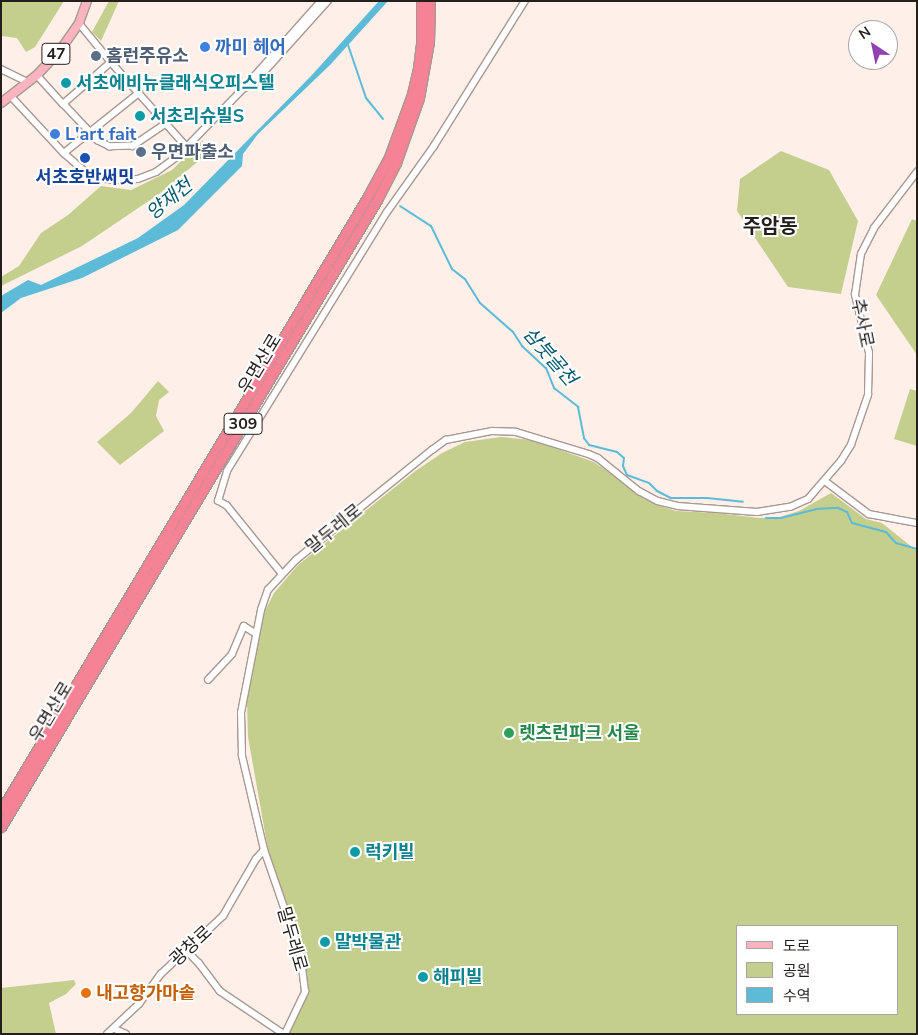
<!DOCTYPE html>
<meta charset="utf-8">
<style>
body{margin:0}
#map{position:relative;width:918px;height:1035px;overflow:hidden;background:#feefe9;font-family:"Nunito Sans","Noto Sans KR",sans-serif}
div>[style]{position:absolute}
.green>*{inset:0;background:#c4cf8e}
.water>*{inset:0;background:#5dbbd8}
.stream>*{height:2px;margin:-1px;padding:0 1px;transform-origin:1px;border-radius:1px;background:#5dbbd8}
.roads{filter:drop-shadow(1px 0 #a99892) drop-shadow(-1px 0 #a99892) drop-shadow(0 1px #a99892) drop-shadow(0 -1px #a99892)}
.minor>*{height:5.5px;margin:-2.75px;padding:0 2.75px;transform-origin:2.75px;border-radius:2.75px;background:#fff}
.major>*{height:8px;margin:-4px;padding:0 4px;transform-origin:4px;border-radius:4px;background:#fab4bf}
.highway>*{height:9px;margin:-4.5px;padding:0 4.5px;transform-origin:4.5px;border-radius:4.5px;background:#f68295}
.dots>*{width:14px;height:14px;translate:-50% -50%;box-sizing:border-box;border:2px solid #fff;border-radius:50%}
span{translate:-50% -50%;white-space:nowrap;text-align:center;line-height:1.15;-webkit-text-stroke:4px #fff;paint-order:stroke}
.shield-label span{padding:1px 4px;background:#fff;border:1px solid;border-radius:4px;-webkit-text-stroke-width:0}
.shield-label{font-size:16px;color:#251f1c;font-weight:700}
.shop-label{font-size:18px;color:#366cbe;font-weight:700}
.left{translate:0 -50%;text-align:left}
.service-label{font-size:18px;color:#4e5e75;font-weight:700}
.culture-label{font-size:18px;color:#0d838f;font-weight:700}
.transit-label{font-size:18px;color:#164399;font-weight:700}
.street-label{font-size:18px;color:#251f1c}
.leisure-label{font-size:18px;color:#27864d;font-weight:700}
.food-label{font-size:18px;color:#c56008;font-weight:700}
.water-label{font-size:19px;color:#05596e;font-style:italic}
.quarter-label{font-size:20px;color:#251f1c;font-weight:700}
.frame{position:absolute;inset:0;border:2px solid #251f1c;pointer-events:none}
.legend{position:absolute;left:736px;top:925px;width:162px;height:90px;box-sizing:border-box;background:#fff;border:1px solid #a8a5a4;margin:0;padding:6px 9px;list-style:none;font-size:15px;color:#251f1c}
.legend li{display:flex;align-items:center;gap:10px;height:25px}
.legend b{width:25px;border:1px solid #a8a5a4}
.north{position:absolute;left:848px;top:20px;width:50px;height:50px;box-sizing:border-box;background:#fff;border:1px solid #a8a5a4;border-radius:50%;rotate:326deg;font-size:14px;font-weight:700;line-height:20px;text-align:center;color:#251f1c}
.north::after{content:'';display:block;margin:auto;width:18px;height:22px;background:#9141b1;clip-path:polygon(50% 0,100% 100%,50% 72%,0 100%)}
</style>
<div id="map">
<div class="green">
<i style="clip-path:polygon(1px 1px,64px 1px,35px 47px,26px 52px,17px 38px,1px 36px)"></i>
<i style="clip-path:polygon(109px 1px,119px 1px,101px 41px,92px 32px)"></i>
<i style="clip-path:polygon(203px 140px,201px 159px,159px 194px,82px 246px,1px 286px,1px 277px,19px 266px,41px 233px,68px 215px,101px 186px,131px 190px,172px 170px)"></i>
<i style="clip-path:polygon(781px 151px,829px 170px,858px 221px,841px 294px,788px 287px,737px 211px,740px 179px)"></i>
<i style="clip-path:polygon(912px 219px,917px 221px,917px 355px,876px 295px)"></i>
<i style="clip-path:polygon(158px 381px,169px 392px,159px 400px,156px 416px,164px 431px,120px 465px,97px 442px,131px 413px)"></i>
<i style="clip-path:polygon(910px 389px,917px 391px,917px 446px,894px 439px)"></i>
<i style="clip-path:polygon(evenodd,501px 437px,532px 440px,594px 462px,655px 504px,676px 511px,716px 513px,760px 518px,780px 517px,799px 511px,831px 493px,866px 519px,882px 523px,917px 551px,917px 1034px,289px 1034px,307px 995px,306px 975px,302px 954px,270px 861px,248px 737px,247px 703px,261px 619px,274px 593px,298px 565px,414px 472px,442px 453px,465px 442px,501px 437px,737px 926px,897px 926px,897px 1014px,737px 1014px,737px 926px)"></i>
<i style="clip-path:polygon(74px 980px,76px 984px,66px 994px,49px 1003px,56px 1034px,1px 1034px,1px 988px)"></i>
</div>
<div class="water">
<i style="clip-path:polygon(379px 1px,388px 1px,330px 65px,258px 134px,243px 154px,242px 166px,178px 230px,82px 278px,21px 298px,1px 313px,1px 296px,28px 280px,41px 285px,138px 238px,184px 205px,311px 76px)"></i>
</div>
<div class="stream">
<i style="left:348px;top:45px;width:56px;rotate:71.2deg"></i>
<i style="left:366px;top:98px;width:27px;rotate:51deg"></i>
<i style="left:400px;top:206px;width:37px;rotate:33deg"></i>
<i style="left:431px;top:226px;width:48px;rotate:64deg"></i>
<i style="left:452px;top:269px;width:16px;rotate:38deg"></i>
<i style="left:465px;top:279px;width:28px;rotate:58deg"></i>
<i style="left:480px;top:303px;width:44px;rotate:41.3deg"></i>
<i style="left:513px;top:332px;width:17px;rotate:57deg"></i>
<i style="left:522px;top:346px;width:33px;rotate:43deg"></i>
<i style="left:546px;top:368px;width:22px;rotate:68deg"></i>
<i style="left:554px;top:388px;width:31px;rotate:38deg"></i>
<i style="left:578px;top:407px;width:32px;rotate:79deg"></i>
<i style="left:584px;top:438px;width:9px;rotate:54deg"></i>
<i style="left:589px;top:445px;width:29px;rotate:14deg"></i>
<i style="left:617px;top:452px;width:9px;rotate:41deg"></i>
<i style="left:624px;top:458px;width:8px;rotate:97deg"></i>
<i style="left:623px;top:466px;width:10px;rotate:66deg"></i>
<i style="left:627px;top:475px;width:23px;rotate:20deg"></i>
<i style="left:649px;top:483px;width:11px;rotate:45deg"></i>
<i style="left:657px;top:491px;width:16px;rotate:27deg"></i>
<i style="left:671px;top:498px;width:36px"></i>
<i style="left:707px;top:498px;width:36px;rotate:6deg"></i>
<i style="left:766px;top:518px;width:15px"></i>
<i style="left:781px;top:518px;width:36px;rotate:-14deg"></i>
<i style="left:816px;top:509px;width:22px;rotate:-3deg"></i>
<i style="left:838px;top:508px;width:10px;rotate:24deg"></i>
<i style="left:847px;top:512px;width:12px;rotate:66deg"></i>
<i style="left:852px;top:523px;width:35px;rotate:15deg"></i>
<i style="left:886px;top:532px;width:15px;rotate:48deg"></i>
<i style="left:896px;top:543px;width:22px;rotate:16deg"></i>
</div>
<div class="roads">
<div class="minor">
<i style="left:79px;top:23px;width:50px;rotate:50.6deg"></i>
<i style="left:1px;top:69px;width:30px;rotate:26deg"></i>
<i style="left:37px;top:75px;width:39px;rotate:48deg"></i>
<i style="left:245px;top:88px;width:12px;rotate:-31deg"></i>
<i style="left:255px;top:82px;width:109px;rotate:-48deg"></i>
<i style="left:11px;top:96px;width:78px;rotate:47.1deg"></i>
<i style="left:64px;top:153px;width:29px;rotate:41deg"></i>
<i style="left:86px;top:172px;width:24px;rotate:19deg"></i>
<i style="left:109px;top:180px;width:29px;rotate:-2deg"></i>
<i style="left:138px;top:179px;width:19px;rotate:-21deg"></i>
<i style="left:156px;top:172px;width:29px;rotate:-36deg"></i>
<i style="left:179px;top:155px;width:92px;rotate:-45.9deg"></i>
<i style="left:243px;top:89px;width:118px;rotate:-48.4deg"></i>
<i style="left:166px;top:124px;width:40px;rotate:146deg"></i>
<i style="left:133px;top:146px;width:23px;rotate:178deg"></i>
<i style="left:110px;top:147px;width:13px;rotate:-153deg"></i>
<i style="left:98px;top:141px;width:51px;rotate:-133.4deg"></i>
<i style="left:63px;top:104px;width:64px;rotate:-41.2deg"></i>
<i style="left:111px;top:62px;width:114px;rotate:48.2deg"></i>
<i style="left:64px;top:153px;width:96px;rotate:-38.7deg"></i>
<i style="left:825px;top:481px;width:55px;rotate:36.9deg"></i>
<i style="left:869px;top:514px;width:49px;rotate:10.6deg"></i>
<i style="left:281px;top:573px;width:86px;rotate:-128.9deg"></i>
<i style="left:227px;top:506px;width:10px;rotate:-151deg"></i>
<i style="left:218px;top:501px;width:31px;rotate:-73deg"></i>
<i style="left:227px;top:471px;width:304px;rotate:-58.3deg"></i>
<i style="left:387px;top:212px;width:81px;rotate:-54.5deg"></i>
<i style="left:434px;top:146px;width:171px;rotate:-57.9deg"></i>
<i style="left:208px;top:680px;width:35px;rotate:-47deg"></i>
<i style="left:232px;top:654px;width:30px;rotate:-67deg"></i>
<i style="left:244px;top:626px;width:13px;rotate:32deg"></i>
<i style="left:187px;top:951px;width:17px;rotate:45deg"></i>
<i style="left:199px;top:963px;width:35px;rotate:53deg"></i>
<i style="left:220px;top:991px;width:77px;rotate:33.9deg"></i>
<i style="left:115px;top:1029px;width:12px;rotate:24deg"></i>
<i style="left:107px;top:1034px;width:44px;rotate:-43.2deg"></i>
<i style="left:139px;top:1004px;width:37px;rotate:-54deg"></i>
<i style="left:161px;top:974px;width:85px;rotate:-43.1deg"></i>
<i style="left:223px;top:916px;width:66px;rotate:-59.9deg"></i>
<i style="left:256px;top:859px;width:12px;rotate:-48deg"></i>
<i style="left:285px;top:1034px;width:47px;rotate:-64.5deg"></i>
<i style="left:305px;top:992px;width:38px;rotate:-97deg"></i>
<i style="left:300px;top:954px;width:110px;rotate:-109.1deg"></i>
<i style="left:264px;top:850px;width:97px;rotate:-103.2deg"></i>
<i style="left:242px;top:756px;width:43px;rotate:-91.3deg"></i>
<i style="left:241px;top:713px;width:105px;rotate:-79deg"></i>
<i style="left:261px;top:610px;width:21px;rotate:-71deg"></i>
<i style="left:268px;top:590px;width:41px;rotate:-47deg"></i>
<i style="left:296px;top:560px;width:175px;rotate:-39deg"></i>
<i style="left:432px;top:450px;width:17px;rotate:-36deg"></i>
<i style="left:446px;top:440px;width:47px;rotate:-11.1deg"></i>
<i style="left:492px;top:431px;width:24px;rotate:2deg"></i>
<i style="left:516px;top:432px;width:76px;rotate:16.8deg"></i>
<i style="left:589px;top:454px;width:10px;rotate:24deg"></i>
<i style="left:598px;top:458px;width:53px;rotate:38.8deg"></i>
<i style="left:639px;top:491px;width:21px;rotate:28deg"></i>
<i style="left:658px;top:501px;width:21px;rotate:14deg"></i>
<i style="left:678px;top:506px;width:79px;rotate:4.3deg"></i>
<i style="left:757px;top:512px;width:33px;rotate:-9deg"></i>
<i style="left:790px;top:507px;width:20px;rotate:-24deg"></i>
<i style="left:808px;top:499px;width:50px;rotate:-49deg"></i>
<i style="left:841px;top:461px;width:19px;rotate:-58deg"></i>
<i style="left:851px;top:445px;width:53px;rotate:-71.2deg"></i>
<i style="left:868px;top:395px;width:42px;rotate:-88.6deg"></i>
<i style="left:869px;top:353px;width:60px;rotate:-103.6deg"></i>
<i style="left:855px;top:295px;width:41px;rotate:-81.7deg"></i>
<i style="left:861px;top:254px;width:29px;rotate:-63deg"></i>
<i style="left:874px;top:228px;width:71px;rotate:-52.5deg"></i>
</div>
<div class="major">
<i style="left:1px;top:103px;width:46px;rotate:-37.9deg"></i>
<i style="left:37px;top:75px;width:35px;rotate:-47deg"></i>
<i style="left:61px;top:49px;width:32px;rotate:-55deg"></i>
<i style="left:79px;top:23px;width:23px;rotate:-70deg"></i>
</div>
<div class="highway">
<i style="left:1px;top:810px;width:715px;rotate:-59.13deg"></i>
<i style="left:368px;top:196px;width:44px;rotate:-61.7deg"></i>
<i style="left:389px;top:157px;width:67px;rotate:-69.9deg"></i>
<i style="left:412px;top:94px;width:27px;rotate:-77deg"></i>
<i style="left:418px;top:68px;width:23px;rotate:-83deg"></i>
<i style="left:421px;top:45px;width:44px;rotate:-90deg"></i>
<i style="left:1px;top:827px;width:731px;rotate:-59.05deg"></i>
<i style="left:377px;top:200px;width:42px;rotate:-62.8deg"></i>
<i style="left:396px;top:163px;width:69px;rotate:-70.5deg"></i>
<i style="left:419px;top:98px;width:57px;rotate:-79.9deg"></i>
<i style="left:429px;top:42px;width:41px;rotate:-88.6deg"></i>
</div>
</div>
<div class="dots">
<i style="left:205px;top:47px;background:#3f7fe0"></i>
<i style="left:96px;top:56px;background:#5c6f8a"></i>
<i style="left:66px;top:83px;background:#0f9aa8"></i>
<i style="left:140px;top:116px;background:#0f9aa8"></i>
<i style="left:55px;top:134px;background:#3f7fe0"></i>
<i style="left:141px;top:152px;background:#5c6f8a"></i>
<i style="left:85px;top:158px;background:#1a4fb4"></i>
<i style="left:509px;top:733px;background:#2e9e5b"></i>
<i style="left:355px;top:852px;background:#0f9aa8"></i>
<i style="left:325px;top:942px;background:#0f9aa8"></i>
<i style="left:423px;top:977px;background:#0f9aa8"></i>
<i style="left:86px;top:993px;background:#e8710a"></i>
</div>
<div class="shield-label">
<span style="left:56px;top:54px">47</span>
<span style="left:243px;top:424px">309</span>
</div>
<div class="shop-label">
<span class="left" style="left:215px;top:47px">까미 헤어</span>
<span class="left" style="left:65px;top:134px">L'art fait</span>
</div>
<div class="service-label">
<span class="left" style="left:106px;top:56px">홈런주유소</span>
<span class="left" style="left:151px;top:152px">우면파출소</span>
</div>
<div class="culture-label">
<span class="left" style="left:76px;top:83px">서초에비뉴클래식오피스텔</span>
<span class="left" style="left:150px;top:116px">서초리슈빌S</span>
<span class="left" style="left:365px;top:852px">럭키빌</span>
<span class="left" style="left:335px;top:942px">말박물관</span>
<span class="left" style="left:433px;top:977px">해피빌</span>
</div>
<div class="transit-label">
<span style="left:85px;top:177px">서초호반써밋</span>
</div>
<div class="street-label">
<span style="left:862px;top:323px;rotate:78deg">추사로</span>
<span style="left:260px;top:364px;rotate:-59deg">우면산로</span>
<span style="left:334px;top:529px;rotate:-39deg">말두레로</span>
<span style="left:51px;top:712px;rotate:-59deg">우면산로</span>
<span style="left:292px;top:939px;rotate:74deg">말두레로</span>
<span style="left:191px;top:946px;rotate:-43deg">광창로</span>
</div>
<div class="leisure-label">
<span class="left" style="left:519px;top:733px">렛츠런파크 서울</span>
</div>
<div class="food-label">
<span class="left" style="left:96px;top:993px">내고향가마솥</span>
</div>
<div class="water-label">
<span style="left:170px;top:200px;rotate:-39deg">양재천</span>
<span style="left:549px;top:357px;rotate:49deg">삼붓골천</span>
</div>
<div class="quarter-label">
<span style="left:770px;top:226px">주암동</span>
</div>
<div class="frame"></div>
<ul class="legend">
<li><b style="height:6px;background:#fab4bf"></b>도로</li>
<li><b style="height:14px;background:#c4cf8e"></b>공원</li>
<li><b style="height:14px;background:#5dbbd8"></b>수역</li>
</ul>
<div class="north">N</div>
</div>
